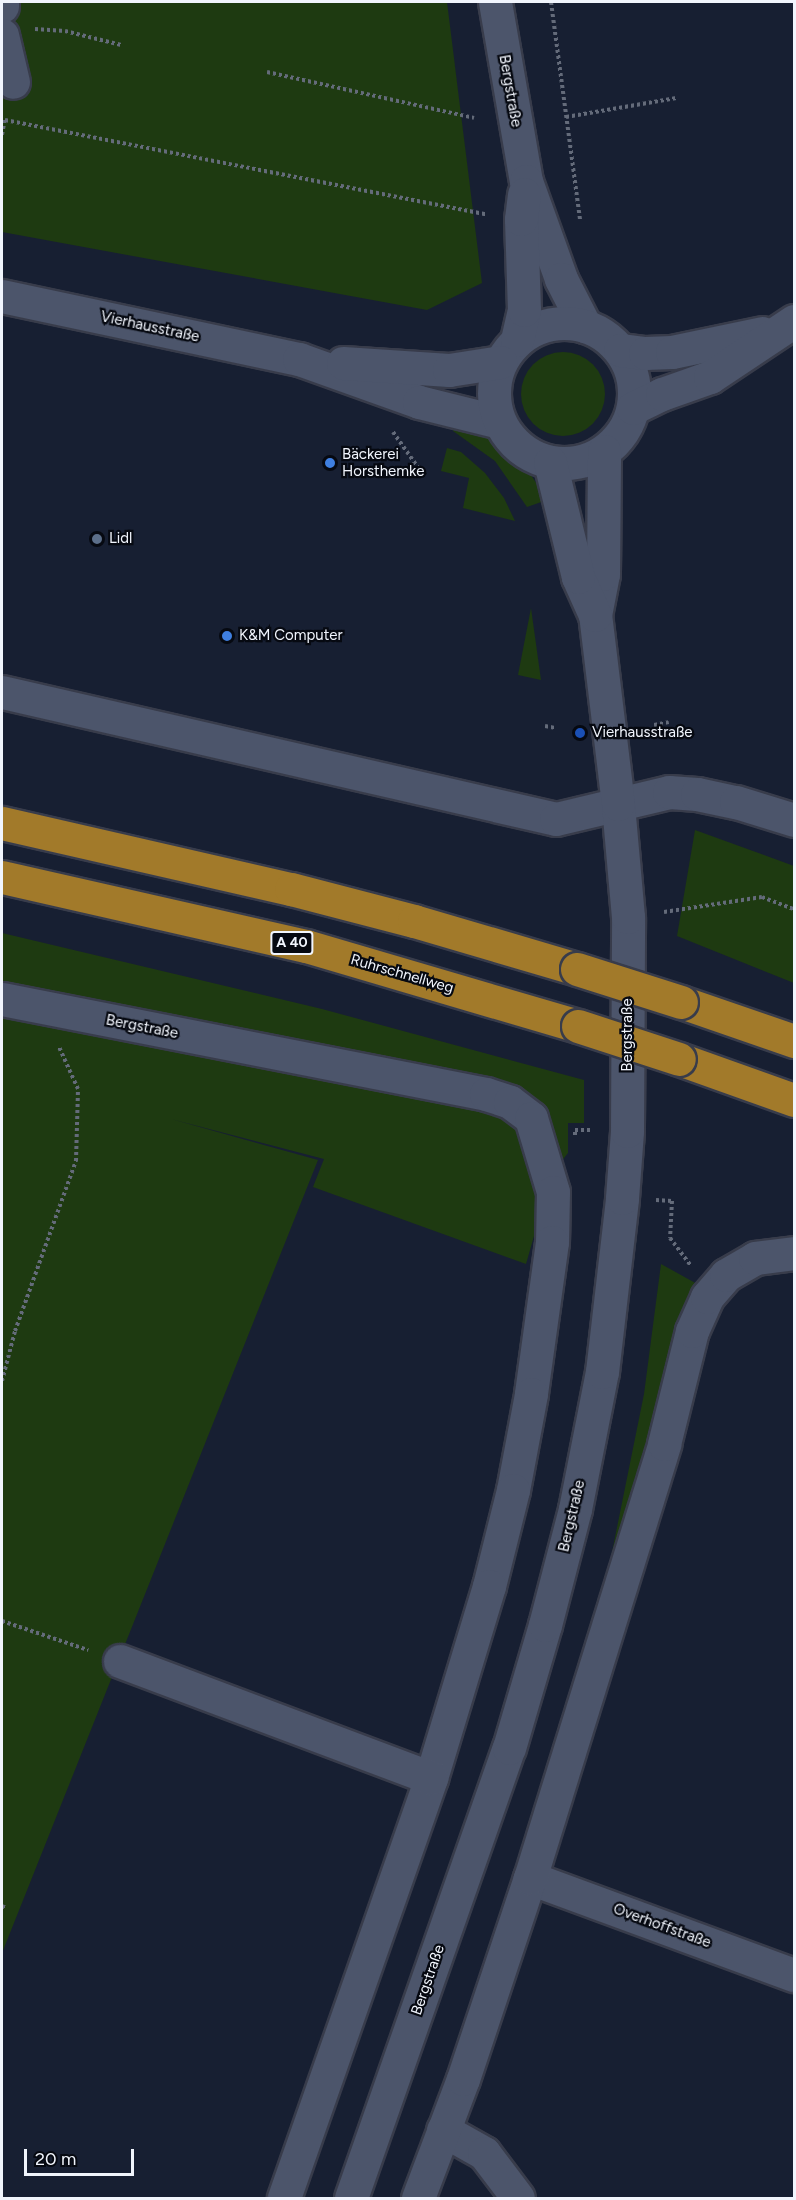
<!DOCTYPE html>
<meta charset="utf-8">
<style>
body{margin:0}
#map{position:relative;width:796px;height:2200px;overflow:hidden;background:#171f32;font-family:Figtree,sans-serif}
div>[style]{position:absolute}
.green>*{inset:0;background:#1e3a11}
.round{border-radius:50%}
.path>*{height:4px;margin-top:-2px;transform-origin:0;background:repeating-linear-gradient(90deg,#646b7a 0 3px,transparent 0 6px)}
.roads{filter:drop-shadow(2px 0 #383c4b) drop-shadow(-2px 0 #383c4b) drop-shadow(0 2px #383c4b) drop-shadow(0 -2px #383c4b)}
.minor>*{height:33px;margin:-16.5px;padding:0 16.5px;transform-origin:16.5px;border-radius:16.5px;background:#4c556b}
.minor>.ring{margin:-16.5px;padding:0;box-sizing:content-box;background:none;border:33px solid #4c556b;border-radius:50%}
.highway>*{height:33px;margin:-16.5px;padding:0 16.5px;transform-origin:16.5px;border-radius:16.5px;background:#a27a2a}
.bridges{filter:drop-shadow(2px 0 #383c4b) drop-shadow(-2px 0 #383c4b) drop-shadow(0 2px #383c4b) drop-shadow(0 -2px #383c4b)}
.highway-bridge>*{height:33px;margin:-16.5px;padding:0 16.5px;transform-origin:16.5px;border-radius:16.5px;background:#a27a2a}
.dots>*{width:16px;height:16px;translate:-50% -50%;box-sizing:border-box;border:3px solid #060911;border-radius:50%}
span{translate:-50% -50%;white-space:nowrap;text-align:center;line-height:1.15;-webkit-text-stroke:4.5px #060911;paint-order:stroke}
.shield-label span{padding:2px 4px;background:#060911;border:2px solid;border-radius:4px;-webkit-text-stroke-width:0}
.shield-label{font-size:14px;color:#f1f5fd;font-weight:700}
.street-label{font-size:15px;color:#f1f5fd}
.poi-label{font-size:15px;color:#f1f5fd}
.left{translate:0 -50%;text-align:left}
.frame{position:absolute;inset:0;border:3px solid #f1f5fd;pointer-events:none}
.scale{position:absolute;left:24px;top:2149px;width:110px;height:27px;box-sizing:border-box;border:3px solid #f1f5fd;border-top:0;padding-left:8px;font-size:18px;line-height:21px;white-space:nowrap;color:#f1f5fd;-webkit-text-stroke:4px #060911;paint-order:stroke}
</style>
<div id="map">
<div class="green">
<i style="clip-path:polygon(2px 2px,447px 2px,482px 283px,427px 310px,2px 232px)"></i>
<i class="round" style="left:521px;top:352px;width:84px;height:84px"></i>
<i style="clip-path:polygon(455px 420px,484px 430px,503px 452px,531px 475px,547px 500px,527px 507px,495px 461px,453px 431px)"></i>
<i style="clip-path:polygon(447px 448px,461px 452px,485px 473px,504px 498px,515px 521px,463px 508px,469px 478px,441px 471px)"></i>
<i style="clip-path:polygon(531px 608px,541px 680px,518px 675px)"></i>
<i style="clip-path:polygon(695px 830px,794px 866px,794px 983px,677px 936px)"></i>
<i style="clip-path:polygon(2px 933px,322px 1009px,584px 1080px,584px 1123px,568px 1123px,568px 1153px,552px 1173px,526px 1264px,313px 1187px,324px 1159px,171px 1119px,318px 1160px,2px 1953px)"></i>
<i style="clip-path:polygon(661px 1264px,699px 1285px,653px 1422px,613px 1562px,610px 1562px,644px 1394px)"></i>
</div>
<div class="path">
<i style="left:551px;top:2px;width:220px;rotate:82.4deg"></i>
<i style="left:35px;top:29px;width:30px;rotate:4deg"></i>
<i style="left:65px;top:31px;width:58px;rotate:14deg"></i>
<i style="left:267px;top:72px;width:212px;rotate:12.5deg"></i>
<i style="left:566px;top:117px;width:112px;rotate:-9.8deg"></i>
<i style="left:5px;top:120px;width:491px;rotate:11.1deg"></i>
<i style="left:2px;top:135px;width:17px;rotate:-80deg"></i>
<i style="left:393px;top:432px;width:54px;rotate:54.8deg"></i>
<i style="left:654px;top:725px;width:15px;rotate:-11deg"></i>
<i style="left:545px;top:726px;width:10px;rotate:11deg"></i>
<i style="left:664px;top:912px;width:99px;rotate:-8.7deg"></i>
<i style="left:762px;top:897px;width:34px;rotate:21deg"></i>
<i style="left:575px;top:1135px;width:5px;rotate:-90deg"></i>
<i style="left:575px;top:1130px;width:16px"></i>
<i style="left:656px;top:1200px;width:16px;rotate:4deg"></i>
<i style="left:672px;top:1201px;width:37px;rotate:93deg"></i>
<i style="left:670px;top:1238px;width:34px;rotate:53deg"></i>
<i style="left:2px;top:1381px;width:52px;rotate:-75.4deg"></i>
<i style="left:15px;top:1331px;width:181px;rotate:-70.3deg"></i>
<i style="left:76px;top:1161px;width:72px;rotate:-88.4deg"></i>
<i style="left:78px;top:1089px;width:46px;rotate:-114.3deg"></i>
<i style="left:2px;top:1621px;width:91px;rotate:18.6deg"></i>
<i style="left:2px;top:1906px;width:4px;rotate:27deg"></i>
</div>
<div class="roads">
<div class="minor">
<i style="left:495px;top:2px;width:182px;rotate:80.2deg"></i>
<i style="left:526px;top:181px;width:104px;rotate:70.3deg"></i>
<i style="left:561px;top:279px;width:53px;rotate:62.9deg"></i>
<i style="left:2px;top:6px;width:4px;rotate:-90deg"></i>
<i style="left:2px;top:35px;width:48px;rotate:76.8deg"></i>
<i style="left:2px;top:296px;width:304px;rotate:12deg"></i>
<i style="left:299px;top:359px;width:127px;rotate:19.7deg"></i>
<i style="left:419px;top:402px;width:82px;rotate:14deg"></i>
<i class="ring" style="left:494px;top:323px;width:107px;height:107px"></i>
<i style="left:517px;top:340px;width:31px;rotate:-77deg"></i>
<i style="left:524px;top:310px;width:91px;rotate:-91.9deg"></i>
<i style="left:521px;top:219px;width:25px;rotate:-83deg"></i>
<i style="left:620px;top:350px;width:25px;rotate:7deg"></i>
<i style="left:645px;top:353px;width:27px;rotate:-2deg"></i>
<i style="left:672px;top:352px;width:92px;rotate:-11.9deg"></i>
<i style="left:343px;top:363px;width:106px;rotate:3.8deg"></i>
<i style="left:449px;top:370px;width:52px;rotate:-8.9deg"></i>
<i style="left:633px;top:408px;width:32px;rotate:-26deg"></i>
<i style="left:662px;top:394px;width:51px;rotate:-19.5deg"></i>
<i style="left:710px;top:377px;width:101px;rotate:-33.7deg"></i>
<i style="left:595px;top:615px;width:42px;rotate:-79deg"></i>
<i style="left:603px;top:574px;width:123px;rotate:-89.5deg"></i>
<i style="left:2px;top:692px;width:568px;rotate:12.91deg"></i>
<i style="left:556px;top:819px;width:116px;rotate:-13.4deg"></i>
<i style="left:669px;top:792px;width:28px;rotate:4deg"></i>
<i style="left:697px;top:794px;width:40px;rotate:12deg"></i>
<i style="left:736px;top:802px;width:61px;rotate:17.2deg"></i>
<i style="left:2px;top:999px;width:493px;rotate:11.1deg"></i>
<i style="left:486px;top:1094px;width:25px;rotate:18deg"></i>
<i style="left:510px;top:1102px;width:26px;rotate:37deg"></i>
<i style="left:531px;top:1118px;width:77px;rotate:73.4deg"></i>
<i style="left:553px;top:1192px;width:50px;rotate:91.1deg"></i>
<i style="left:552px;top:1242px;width:153px;rotate:97.9deg"></i>
<i style="left:531px;top:1394px;width:98px;rotate:100.6deg"></i>
<i style="left:513px;top:1490px;width:99px;rotate:104deg"></i>
<i style="left:489px;top:1586px;width:201px;rotate:106.8deg"></i>
<i style="left:431px;top:1778px;width:445px;rotate:109.3deg"></i>
<i style="left:120px;top:1661px;width:332px;rotate:20.6deg"></i>
<i style="left:530px;top:1878px;width:281px;rotate:20.2deg"></i>
<i style="left:443px;top:2130px;width:47px;rotate:29.3deg"></i>
<i style="left:484px;top:2153px;width:56px;rotate:52.9deg"></i>
<i style="left:351px;top:2198px;width:477px;rotate:-70.7deg"></i>
<i style="left:509px;top:1748px;width:128px;rotate:-73.7deg"></i>
<i style="left:545px;top:1625px;width:120px;rotate:-75.5deg"></i>
<i style="left:575px;top:1509px;width:140px;rotate:-78.9deg"></i>
<i style="left:602px;top:1372px;width:175px;rotate:-83.4deg"></i>
<i style="left:622px;top:1198px;width:67px;rotate:-85.7deg"></i>
<i style="left:627px;top:1131px;width:214px;rotate:-89.7deg"></i>
<i style="left:628px;top:917px;width:113px;rotate:-95.1deg"></i>
<i style="left:618px;top:804px;width:190px;rotate:-96.9deg"></i>
<i style="left:595px;top:615px;width:42px;rotate:-114.1deg"></i>
<i style="left:578px;top:577px;width:118px;rotate:-103.7deg"></i>
<i style="left:418px;top:2198px;width:127px;rotate:-69.3deg"></i>
<i style="left:463px;top:2079px;width:212px;rotate:-71.6deg"></i>
<i style="left:530px;top:1878px;width:454px;rotate:-72.8deg"></i>
<i style="left:664px;top:1444px;width:116px;rotate:-76.1deg"></i>
<i style="left:692px;top:1331px;width:37px;rotate:-66deg"></i>
<i style="left:707px;top:1297px;width:29px;rotate:-49deg"></i>
<i style="left:726px;top:1275px;width:34px;rotate:-30deg"></i>
<i style="left:755px;top:1258px;width:39px;rotate:-7deg"></i>
</div>
<div class="highway">
<i style="left:2px;top:823px;width:296px;rotate:12.9deg"></i>
<i style="left:291px;top:889px;width:127px;rotate:14.6deg"></i>
<i style="left:414px;top:921px;width:170px;rotate:16.4deg"></i>
<i style="left:2px;top:877px;width:312px;rotate:12.8deg"></i>
<i style="left:306px;top:946px;width:284px;rotate:16.4deg"></i>
<i style="left:681px;top:1002px;width:120px;rotate:19deg"></i>
<i style="left:679px;top:1059px;width:122px;rotate:19.6deg"></i>
</div>
</div>
<div class="bridges">
<div class="highway-bridge">
<i style="left:577px;top:969px;width:109px;rotate:17.6deg"></i>
<i style="left:578px;top:1026px;width:106px;rotate:18.1deg"></i>
</div>
</div>
<div class="dots">
<i style="left:330px;top:463px;background:#3f7fe0"></i>
<i style="left:97px;top:539px;background:#5c6f8a"></i>
<i style="left:227px;top:636px;background:#3f7fe0"></i>
<i style="left:580px;top:733px;background:#1a4fb4"></i>
</div>
<div class="shield-label">
<span style="left:292px;top:943px">A 40</span>
</div>
<div class="street-label">
<span style="left:510px;top:91px;rotate:80deg">Bergstraße</span>
<span style="left:150px;top:327px;rotate:12deg">Vierhausstraße</span>
<span style="left:402px;top:974px;rotate:16deg">Ruhrschnellweg</span>
<span style="left:142px;top:1027px;rotate:11deg">Bergstraße</span>
<span style="left:628px;top:1035px;rotate:-90deg">Bergstraße</span>
<span style="left:572px;top:1516px;rotate:-77deg">Bergstraße</span>
<span style="left:662px;top:1926px;rotate:20deg">Overhoffstraße</span>
<span style="left:428px;top:1980px;rotate:-71deg">Bergstraße</span>
</div>
<div class="poi-label">
<span class="left" style="left:342px;top:463px">Bäckerei<br>Horsthemke</span>
<span class="left" style="left:109px;top:539px">Lidl</span>
<span class="left" style="left:239px;top:636px">K&amp;M Computer</span>
<span class="left" style="left:592px;top:733px">Vierhausstraße</span>
</div>
<div class="frame"></div>
<div class="scale">20 m</div>
</div>
